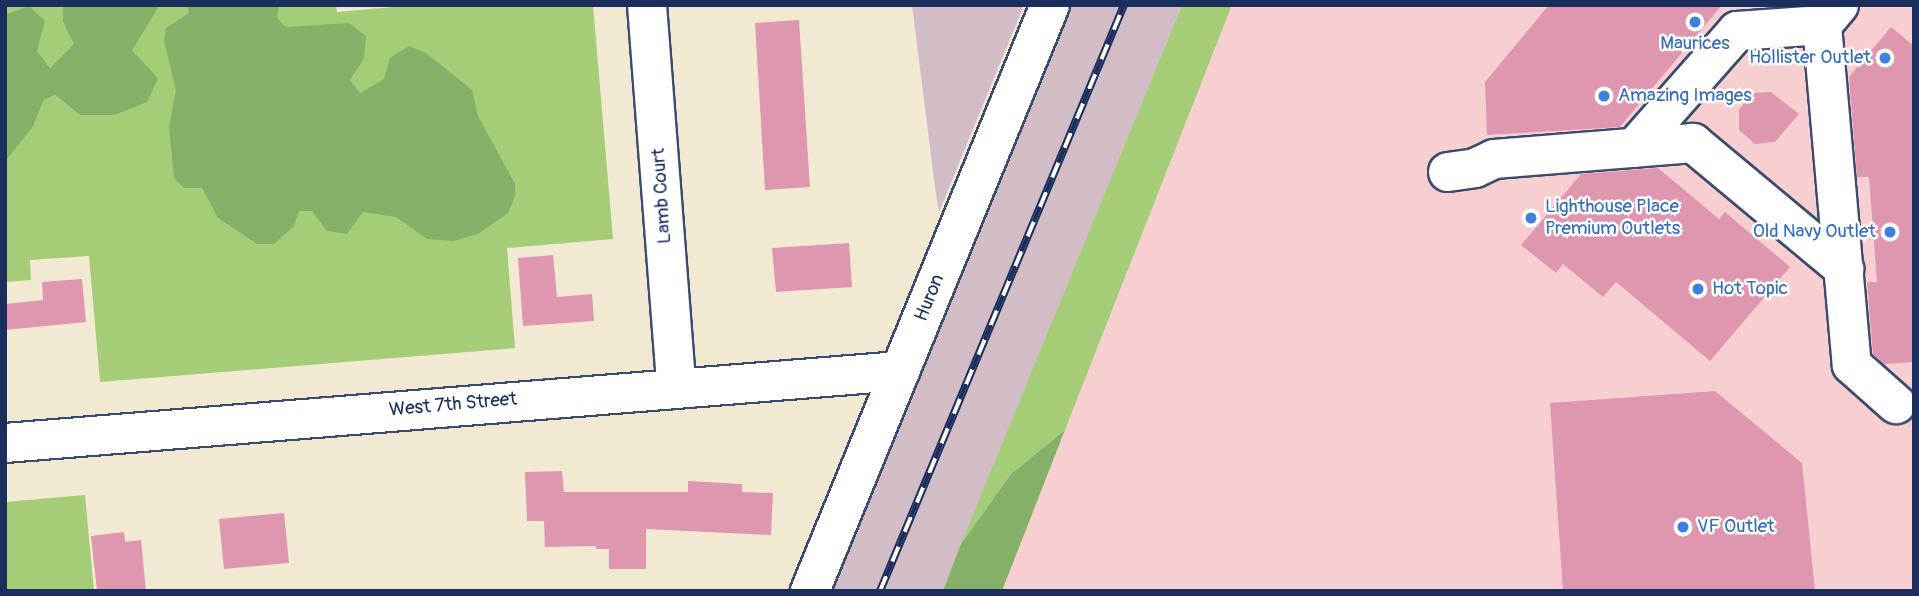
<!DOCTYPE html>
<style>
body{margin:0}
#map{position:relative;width:1919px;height:596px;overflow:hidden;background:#f2e9d2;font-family:Pangolin,sans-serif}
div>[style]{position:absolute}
.built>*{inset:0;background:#f7cfd1}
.industrial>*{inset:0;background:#d2bdc6}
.green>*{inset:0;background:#a5cc77}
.forest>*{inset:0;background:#84b068}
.building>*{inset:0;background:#df97b0}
.roads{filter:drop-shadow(2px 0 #3b4b6f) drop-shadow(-2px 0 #3b4b6f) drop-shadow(0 2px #3b4b6f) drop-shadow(0 -2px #3b4b6f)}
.minor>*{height:38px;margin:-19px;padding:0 19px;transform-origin:19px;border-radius:19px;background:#fff}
.rail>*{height:8px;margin-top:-4px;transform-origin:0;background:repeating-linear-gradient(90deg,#fff 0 16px,#1b2f5e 0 32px);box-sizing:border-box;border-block:2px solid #1b2f5e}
.dots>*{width:19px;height:19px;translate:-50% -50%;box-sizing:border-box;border:4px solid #fff;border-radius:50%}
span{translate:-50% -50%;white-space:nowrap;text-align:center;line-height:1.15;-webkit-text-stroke:5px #fff;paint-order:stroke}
.shop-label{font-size:19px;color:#366cbe}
.right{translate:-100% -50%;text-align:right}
.left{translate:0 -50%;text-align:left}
.street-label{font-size:19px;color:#1b2f5e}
.frame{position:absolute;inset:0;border:7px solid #1b2f5e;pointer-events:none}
</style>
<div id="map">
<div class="built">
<i style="clip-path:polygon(1232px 5px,1914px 5px,1914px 591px,1002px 591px)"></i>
</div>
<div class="industrial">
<i style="clip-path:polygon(912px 5px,1024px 5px,939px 212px,935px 187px)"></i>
<i style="clip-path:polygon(1068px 5px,1182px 5px,943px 591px,829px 591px)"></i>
</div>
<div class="green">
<i style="clip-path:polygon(5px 5px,63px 5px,63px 22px,75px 44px,50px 68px,8px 14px,5px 25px)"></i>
<i style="clip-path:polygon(160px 5px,336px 5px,337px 12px,415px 5px,593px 5px,613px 239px,507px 248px,515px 348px,100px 382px,89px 256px,30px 260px,31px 280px,5px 282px,5px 162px,33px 127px,44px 100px,55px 95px,80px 115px,158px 78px,131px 50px)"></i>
<i style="clip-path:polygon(1182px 5px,1232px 5px,1065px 430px,1011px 474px,961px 544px)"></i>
<i style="clip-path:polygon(85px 495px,94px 591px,5px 591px,5px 502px)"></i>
</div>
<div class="forest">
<i style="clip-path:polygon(63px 5px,160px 5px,132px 50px,158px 78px,147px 102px,114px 115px,80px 115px,55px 95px,44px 100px,33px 127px,5px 162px,7px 14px,29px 6px,45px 21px,37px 51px,50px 68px,74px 44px,63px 22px)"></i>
<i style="clip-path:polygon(187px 5px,279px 5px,277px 18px,286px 27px,349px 23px,366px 36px,364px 58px,350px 80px,360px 93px,384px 79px,390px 58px,409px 46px,426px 53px,472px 90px,478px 116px,515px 184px,515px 196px,508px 213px,478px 234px,453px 241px,427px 239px,396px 217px,363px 212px,347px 234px,327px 231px,312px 211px,299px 211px,294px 226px,274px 244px,257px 244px,218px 218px,202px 188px,184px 188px,174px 178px,169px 127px,176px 90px,164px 41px,166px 28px,189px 13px)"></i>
<i style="clip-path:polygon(1065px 430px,1002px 591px,943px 591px,961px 544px,1011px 474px)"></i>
</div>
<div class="building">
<i style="clip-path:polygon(1549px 5px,1722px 5px,1620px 127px,1487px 135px,1485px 82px)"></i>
<i style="clip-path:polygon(799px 20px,810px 187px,765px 190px,755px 23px)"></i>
<i style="clip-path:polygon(1891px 27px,1914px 46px,1914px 362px,1884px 364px,1873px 354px,1867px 282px,1877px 282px,1869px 177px,1857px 177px,1849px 77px)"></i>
<i style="clip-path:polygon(1771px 92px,1799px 114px,1775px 142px,1755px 144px,1739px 130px,1739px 110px,1752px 93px)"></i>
<i style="clip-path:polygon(1658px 168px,1719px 219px,1725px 212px,1790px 267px,1710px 361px,1616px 282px,1603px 297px,1563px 264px,1556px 273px,1521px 245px,1581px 174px)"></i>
<i style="clip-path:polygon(849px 243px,852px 287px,776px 292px,772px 248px)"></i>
<i style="clip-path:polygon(553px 255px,557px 297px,592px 294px,594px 321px,523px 326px,518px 258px)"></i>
<i style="clip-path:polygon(82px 279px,86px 322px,5px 330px,5px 304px,43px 300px,42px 282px)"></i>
<i style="clip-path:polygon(1715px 391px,1802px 463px,1815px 591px,1563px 591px,1550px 403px)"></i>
<i style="clip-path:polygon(562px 471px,564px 492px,688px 492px,688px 481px,742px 484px,742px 492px,773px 493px,771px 535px,646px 529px,646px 569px,609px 569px,609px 549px,596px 549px,596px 546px,545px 547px,544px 521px,527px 521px,525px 472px)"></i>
<i style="clip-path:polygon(284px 513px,289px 563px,224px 569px,219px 519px)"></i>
<i style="clip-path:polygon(124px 532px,125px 542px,141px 540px,146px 591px,97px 591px,91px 536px)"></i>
</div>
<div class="roads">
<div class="minor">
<i style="left:647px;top:5px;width:382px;rotate:85.6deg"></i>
<i style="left:1839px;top:5px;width:26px;rotate:130deg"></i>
<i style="left:1822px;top:25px;width:341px;rotate:85deg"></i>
<i style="left:1852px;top:365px;width:59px;rotate:41.6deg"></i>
<i style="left:1634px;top:148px;width:156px;rotate:-48.6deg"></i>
<i style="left:1737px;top:31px;width:85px;rotate:-4deg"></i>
<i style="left:1448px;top:172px;width:27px;rotate:-8deg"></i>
<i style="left:1475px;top:168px;width:21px;rotate:-25deg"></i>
<i style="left:1494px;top:159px;width:200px;rotate:-4.6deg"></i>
<i style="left:1693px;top:143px;width:197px;rotate:39.8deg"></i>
<i style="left:5px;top:443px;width:898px;rotate:-4.6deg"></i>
<i style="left:810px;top:591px;width:633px;rotate:-67.73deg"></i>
</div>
</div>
<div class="rail">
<i style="left:880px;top:591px;width:635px;rotate:-67.39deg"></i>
</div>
<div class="dots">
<i style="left:1695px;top:22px;background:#3f7fe0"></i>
<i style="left:1885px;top:58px;background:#3f7fe0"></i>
<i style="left:1604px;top:96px;background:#3f7fe0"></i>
<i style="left:1531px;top:218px;background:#3f7fe0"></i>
<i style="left:1890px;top:232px;background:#3f7fe0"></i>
<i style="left:1698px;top:289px;background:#3f7fe0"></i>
<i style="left:1683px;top:527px;background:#3f7fe0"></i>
</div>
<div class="shop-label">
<span style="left:1695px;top:44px">Maurices</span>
<span class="right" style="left:1871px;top:58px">Hollister Outlet</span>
<span class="left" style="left:1618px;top:96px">Amazing Images</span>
<span class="left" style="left:1545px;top:218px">Lighthouse Place<br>Premium Outlets</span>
<span class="right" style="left:1876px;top:232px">Old Navy Outlet</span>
<span class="left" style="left:1712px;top:289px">Hot Topic</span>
<span class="left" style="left:1697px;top:527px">VF Outlet</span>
</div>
<div class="street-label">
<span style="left:662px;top:196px;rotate:-94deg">Lamb Court</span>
<span style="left:930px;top:298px;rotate:-68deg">Huron</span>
<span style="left:453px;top:405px;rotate:-5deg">West 7th Street</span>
</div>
<div class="frame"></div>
</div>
